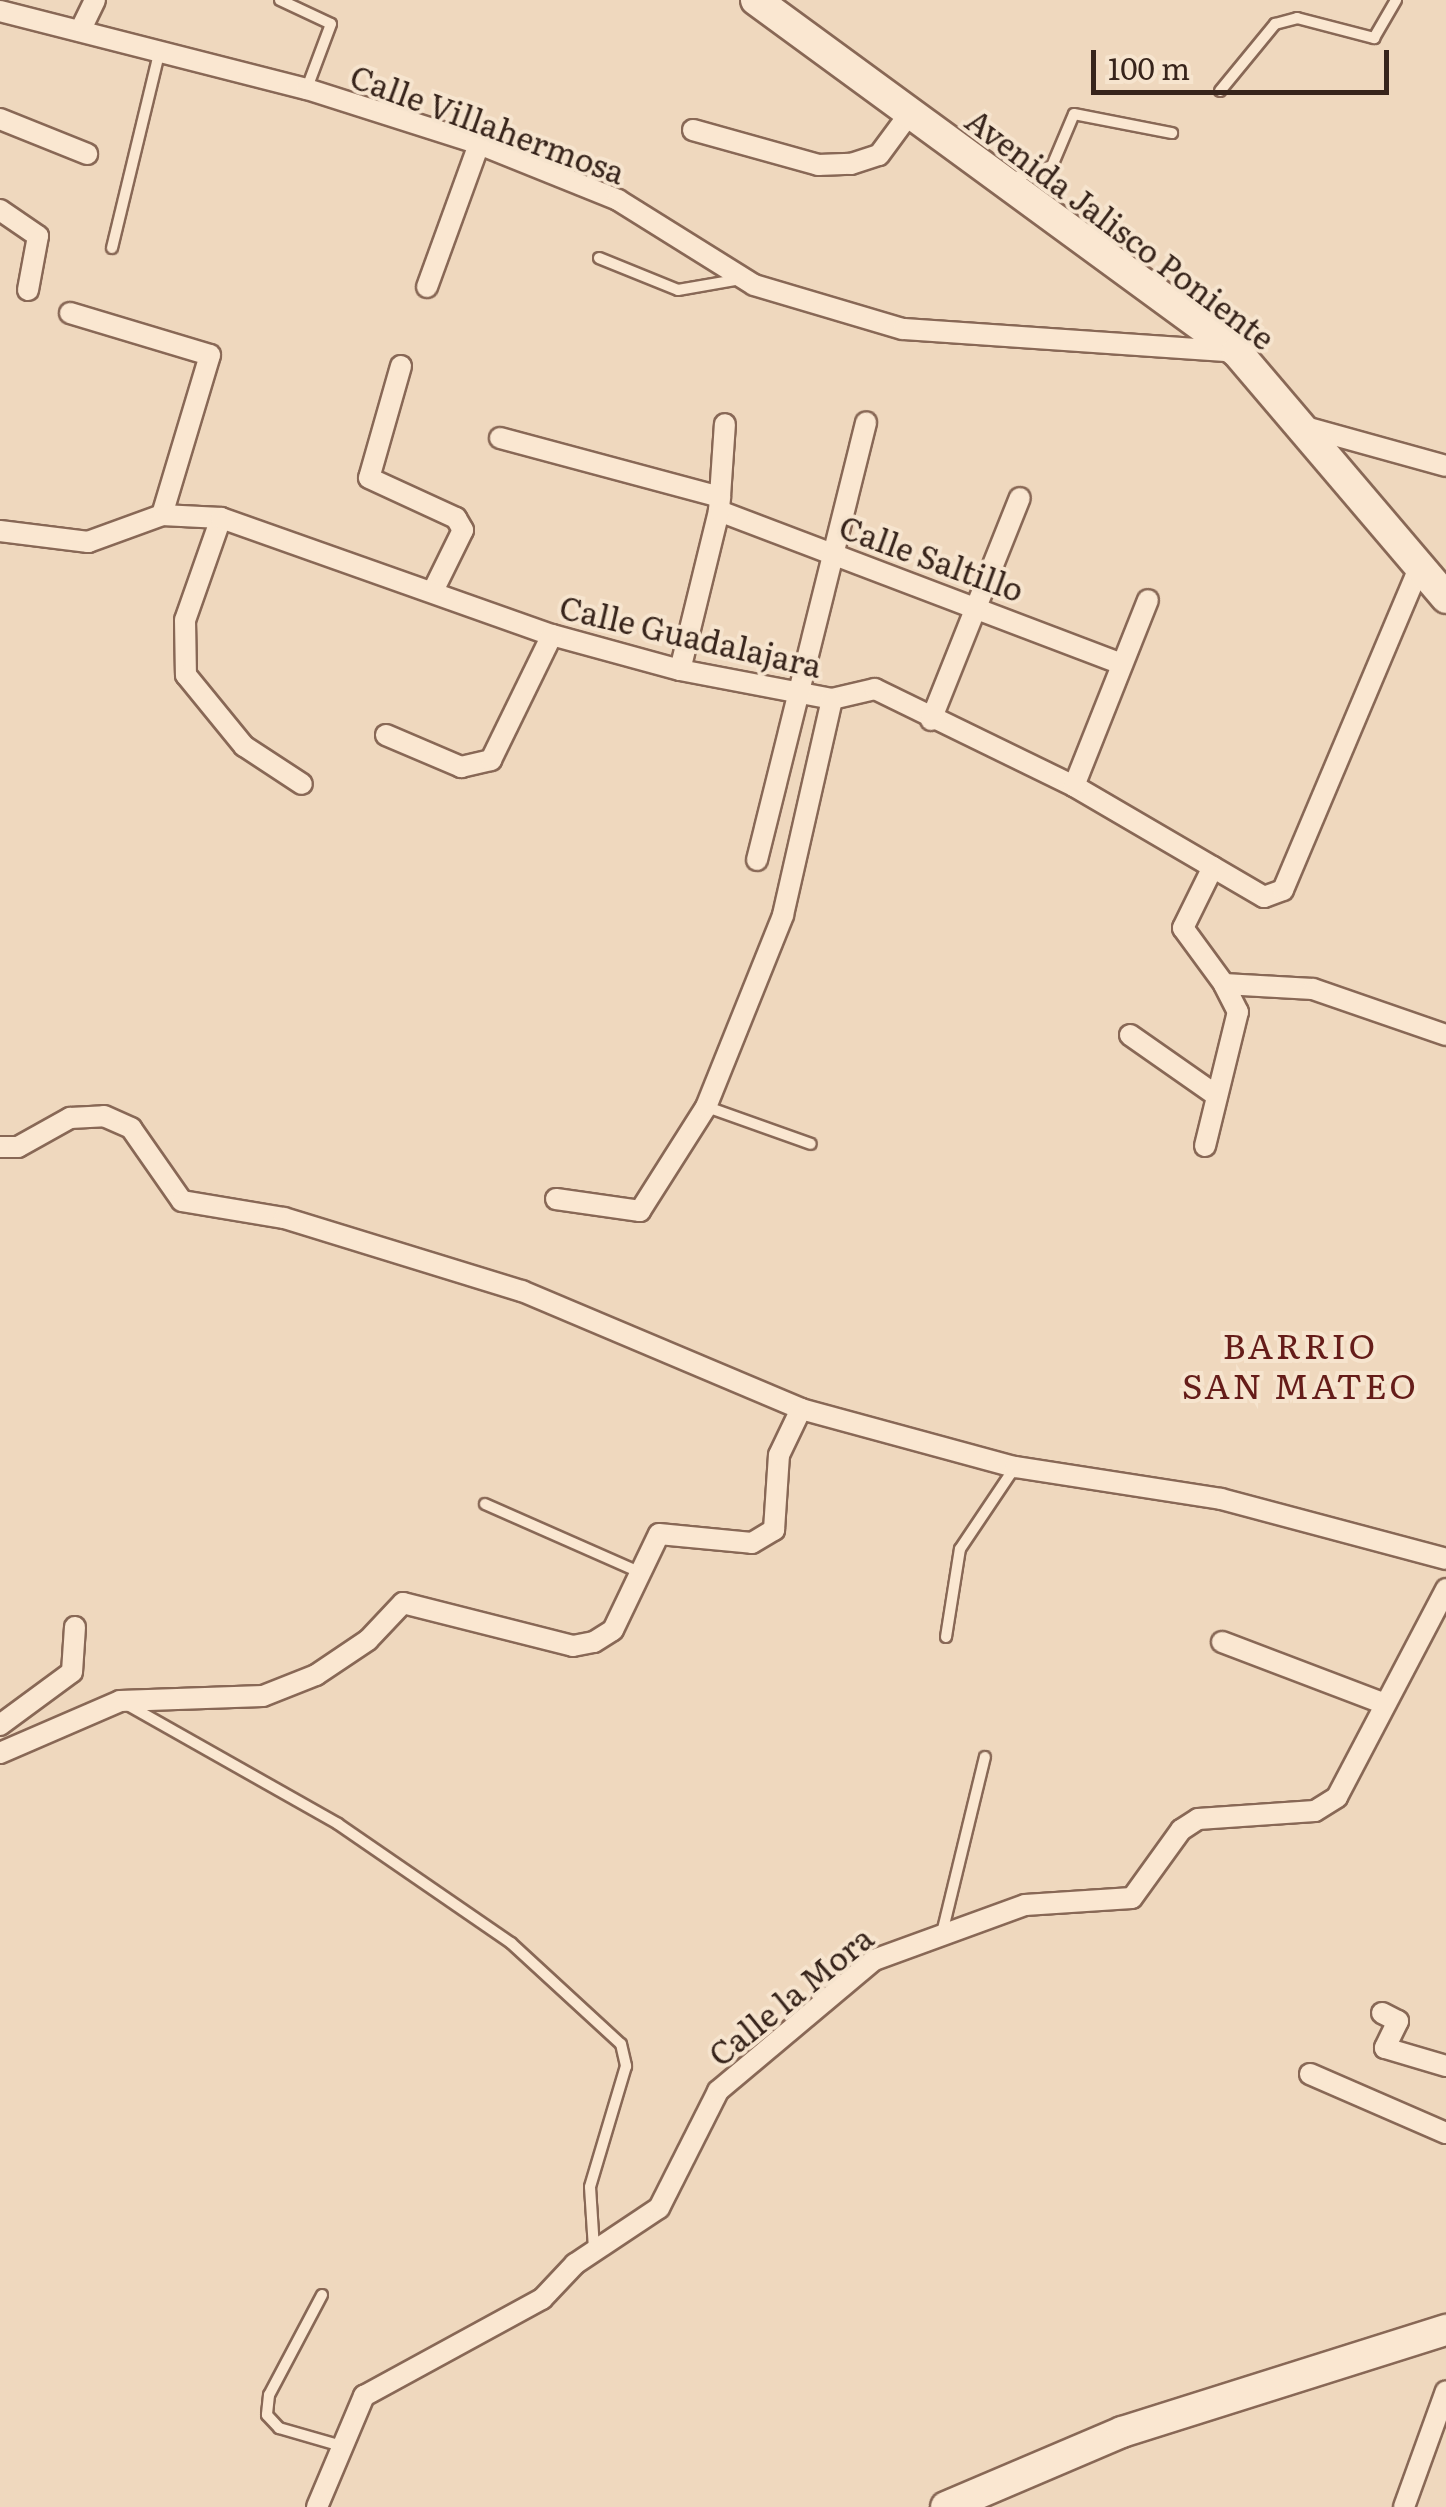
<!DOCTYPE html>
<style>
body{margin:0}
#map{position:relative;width:1446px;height:2507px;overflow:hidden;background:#efd8be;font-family:Literata,serif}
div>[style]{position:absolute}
.roads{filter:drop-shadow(2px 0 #886856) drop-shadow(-2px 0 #886856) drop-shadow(0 2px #886856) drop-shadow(0 -2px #886856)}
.lane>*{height:10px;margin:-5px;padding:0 5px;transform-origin:5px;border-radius:5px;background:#fae7d1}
.street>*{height:20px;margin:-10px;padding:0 10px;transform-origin:10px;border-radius:10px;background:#fae7d1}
.secondary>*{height:30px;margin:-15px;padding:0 15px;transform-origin:15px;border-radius:15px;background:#fae7d1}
span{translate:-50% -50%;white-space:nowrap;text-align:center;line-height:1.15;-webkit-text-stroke:8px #f6e4ce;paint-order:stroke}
.street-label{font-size:32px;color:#37241b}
.neighbourhood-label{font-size:35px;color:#651c19;letter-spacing:2.5px}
.scale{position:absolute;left:1091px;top:50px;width:298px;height:45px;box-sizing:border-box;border:5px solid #37241b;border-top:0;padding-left:12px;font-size:30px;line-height:35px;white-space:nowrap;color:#37241b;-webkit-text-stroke:8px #f6e4ce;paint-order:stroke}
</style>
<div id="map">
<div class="roads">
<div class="lane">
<i style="left:280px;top:0;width:56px;rotate:25.2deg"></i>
<i style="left:331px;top:24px;width:68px;rotate:110.6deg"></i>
<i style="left:1220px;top:91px;width:87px;rotate:-50.6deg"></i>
<i style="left:1275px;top:24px;width:23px;rotate:-15deg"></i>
<i style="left:1297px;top:18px;width:80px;rotate:14.6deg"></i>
<i style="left:1374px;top:38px;width:44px;rotate:-59.9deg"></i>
<i style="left:1010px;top:179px;width:44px;rotate:-17.2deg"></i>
<i style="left:1052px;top:166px;width:56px;rotate:-67.1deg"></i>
<i style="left:1074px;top:114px;width:100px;rotate:11deg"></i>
<i style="left:112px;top:248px;width:200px;rotate:-76.4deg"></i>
<i style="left:599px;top:258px;width:85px;rotate:22.1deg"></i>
<i style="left:678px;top:290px;width:65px;rotate:-9.8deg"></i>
<i style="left:707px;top:1107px;width:110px;rotate:19.6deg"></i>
<i style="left:485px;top:1504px;width:166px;rotate:23.8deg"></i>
<i style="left:946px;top:1637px;width:89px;rotate:-81deg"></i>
<i style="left:960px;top:1549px;width:99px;rotate:-56.1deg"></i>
<i style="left:128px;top:1705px;width:241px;rotate:29.5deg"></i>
<i style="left:338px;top:1824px;width:210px;rotate:34.5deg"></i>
<i style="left:511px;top:1943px;width:149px;rotate:42.6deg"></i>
<i style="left:621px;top:2044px;width:23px;rotate:77deg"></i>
<i style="left:626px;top:2066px;width:126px;rotate:106.6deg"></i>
<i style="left:590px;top:2187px;width:62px;rotate:86.3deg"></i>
<i style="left:943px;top:1929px;width:177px;rotate:-76.3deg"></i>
<i style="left:322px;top:2295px;width:113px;rotate:117.9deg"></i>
<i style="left:269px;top:2395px;width:20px;rotate:96deg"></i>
<i style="left:267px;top:2415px;width:18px;rotate:47deg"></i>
<i style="left:279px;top:2428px;width:61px;rotate:16.1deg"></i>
</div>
<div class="street">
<i style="left:0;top:11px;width:317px;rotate:14.3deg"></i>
<i style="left:307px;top:89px;width:181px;rotate:17.7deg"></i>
<i style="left:479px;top:144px;width:150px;rotate:21.9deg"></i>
<i style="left:618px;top:200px;width:160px;rotate:32deg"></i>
<i style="left:754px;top:285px;width:155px;rotate:16.5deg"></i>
<i style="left:903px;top:329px;width:335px;rotate:3.9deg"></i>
<i style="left:80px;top:31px;width:34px;rotate:-64deg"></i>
<i style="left:0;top:119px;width:94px;rotate:21.9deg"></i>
<i style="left:693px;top:130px;width:130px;rotate:15.6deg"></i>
<i style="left:818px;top:165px;width:33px;rotate:-2deg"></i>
<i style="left:851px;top:164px;width:29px;rotate:-18deg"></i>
<i style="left:879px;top:155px;width:52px;rotate:-53.6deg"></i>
<i style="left:0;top:210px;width:46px;rotate:34.4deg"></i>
<i style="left:38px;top:236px;width:55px;rotate:100.5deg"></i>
<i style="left:427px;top:287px;width:152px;rotate:-70deg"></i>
<i style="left:70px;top:313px;width:146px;rotate:16.7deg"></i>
<i style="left:210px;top:355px;width:167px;rotate:106.7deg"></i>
<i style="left:401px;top:366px;width:116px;rotate:105.9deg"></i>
<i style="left:369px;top:478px;width:96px;rotate:24.7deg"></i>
<i style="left:456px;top:518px;width:14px;rotate:60deg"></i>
<i style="left:463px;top:530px;width:68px;rotate:116.2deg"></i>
<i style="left:1309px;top:428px;width:142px;rotate:15.5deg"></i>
<i style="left:500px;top:438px;width:228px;rotate:15deg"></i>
<i style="left:719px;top:511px;width:431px;rotate:20.8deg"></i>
<i style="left:221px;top:518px;width:108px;rotate:109.4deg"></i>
<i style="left:185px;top:620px;width:55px;rotate:89deg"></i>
<i style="left:186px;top:675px;width:92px;rotate:50.8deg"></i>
<i style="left:244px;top:746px;width:69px;rotate:33.2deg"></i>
<i style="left:0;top:531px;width:89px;rotate:7.1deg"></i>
<i style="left:88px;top:542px;width:79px;rotate:-20deg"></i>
<i style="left:162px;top:515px;width:59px;rotate:2.9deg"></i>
<i style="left:221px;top:518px;width:351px;rotate:19.5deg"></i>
<i style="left:552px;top:635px;width:133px;rotate:15.3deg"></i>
<i style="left:680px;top:670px;width:155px;rotate:10.8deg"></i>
<i style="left:832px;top:699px;width:44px;rotate:-13.1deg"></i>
<i style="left:875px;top:689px;width:221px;rotate:26deg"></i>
<i style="left:1074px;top:786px;width:220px;rotate:30.3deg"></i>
<i style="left:1264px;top:897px;width:20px;rotate:-20deg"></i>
<i style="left:1283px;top:890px;width:353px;rotate:-67.1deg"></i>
<i style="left:680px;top:670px;width:164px;rotate:-76.2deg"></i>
<i style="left:719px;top:511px;width:87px;rotate:-86.1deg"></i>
<i style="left:931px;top:720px;width:239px;rotate:-68.2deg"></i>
<i style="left:386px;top:735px;width:82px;rotate:23.1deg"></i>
<i style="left:461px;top:767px;width:31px;rotate:-13deg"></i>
<i style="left:491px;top:760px;width:139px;rotate:-64deg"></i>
<i style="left:1074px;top:786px;width:200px;rotate:-68.3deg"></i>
<i style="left:757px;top:860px;width:451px;rotate:-76deg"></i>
<i style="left:1213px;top:867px;width:68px;rotate:116.2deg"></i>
<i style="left:1183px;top:928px;width:69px;rotate:53.8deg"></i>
<i style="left:1224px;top:984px;width:89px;rotate:3.2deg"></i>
<i style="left:1313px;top:989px;width:141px;rotate:19.1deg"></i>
<i style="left:1130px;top:1035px;width:106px;rotate:35deg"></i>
<i style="left:1205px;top:1146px;width:138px;rotate:-76.2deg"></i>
<i style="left:1238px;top:1012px;width:31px;rotate:-117deg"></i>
<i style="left:0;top:1147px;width:18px"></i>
<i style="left:18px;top:1147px;width:60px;rotate:-29.1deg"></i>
<i style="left:70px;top:1118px;width:34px;rotate:-3deg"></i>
<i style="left:104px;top:1116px;width:30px;rotate:24deg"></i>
<i style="left:131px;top:1128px;width:89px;rotate:55.1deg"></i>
<i style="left:182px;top:1201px;width:103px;rotate:9.5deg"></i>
<i style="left:284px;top:1218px;width:249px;rotate:17.1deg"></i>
<i style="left:522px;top:1291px;width:303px;rotate:22.9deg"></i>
<i style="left:801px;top:1409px;width:222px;rotate:15.2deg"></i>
<i style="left:1015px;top:1467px;width:208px;rotate:8.8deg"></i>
<i style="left:1221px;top:1499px;width:233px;rotate:14.9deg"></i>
<i style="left:556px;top:1199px;width:85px;rotate:8.1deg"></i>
<i style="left:640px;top:1211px;width:123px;rotate:-57.6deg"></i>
<i style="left:706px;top:1107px;width:207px;rotate:-68.1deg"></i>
<i style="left:783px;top:915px;width:221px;rotate:-77.2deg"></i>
<i style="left:1222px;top:1642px;width:174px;rotate:20.8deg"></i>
<i style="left:0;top:1725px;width:89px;rotate:-36.4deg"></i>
<i style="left:72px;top:1672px;width:45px;rotate:-86.2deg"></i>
<i style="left:0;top:1753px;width:131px;rotate:-23.4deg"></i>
<i style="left:120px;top:1701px;width:143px;rotate:-2deg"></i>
<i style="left:263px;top:1696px;width:57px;rotate:-21.6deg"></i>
<i style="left:316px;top:1675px;width:63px;rotate:-33.9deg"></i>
<i style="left:368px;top:1640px;width:51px;rotate:-46.6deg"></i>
<i style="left:403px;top:1603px;width:175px;rotate:14.2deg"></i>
<i style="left:573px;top:1646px;width:21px;rotate:-11deg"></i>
<i style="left:594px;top:1642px;width:22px;rotate:-32deg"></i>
<i style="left:613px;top:1630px;width:106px;rotate:-64.4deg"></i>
<i style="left:659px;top:1534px;width:93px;rotate:5.5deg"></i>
<i style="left:752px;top:1543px;width:26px;rotate:-31deg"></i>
<i style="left:774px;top:1530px;width:75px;rotate:-86.2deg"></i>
<i style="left:779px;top:1455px;width:51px;rotate:-64.4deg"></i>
<i style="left:1382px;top:2013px;width:18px;rotate:27deg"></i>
<i style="left:1398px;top:2021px;width:30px;rotate:116deg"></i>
<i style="left:1385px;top:2048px;width:64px;rotate:16.4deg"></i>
<i style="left:1310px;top:2074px;width:148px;rotate:23.5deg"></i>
<i style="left:317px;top:2507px;width:121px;rotate:-67.1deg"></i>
<i style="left:364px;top:2396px;width:203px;rotate:-28.6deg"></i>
<i style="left:542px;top:2299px;width:48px;rotate:-46.7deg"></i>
<i style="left:575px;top:2264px;width:101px;rotate:-33.7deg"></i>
<i style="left:659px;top:2208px;width:131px;rotate:-63.2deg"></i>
<i style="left:718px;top:2091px;width:204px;rotate:-40deg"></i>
<i style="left:874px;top:1960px;width:161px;rotate:-20deg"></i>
<i style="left:1025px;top:1905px;width:107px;rotate:-3.7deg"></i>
<i style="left:1132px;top:1898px;width:84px;rotate:-54.2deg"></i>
<i style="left:1181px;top:1830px;width:20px;rotate:-33deg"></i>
<i style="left:1198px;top:1819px;width:117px;rotate:-3.9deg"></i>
<i style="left:1315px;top:1811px;width:26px;rotate:-32deg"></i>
<i style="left:1337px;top:1797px;width:235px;rotate:-62.3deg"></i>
<i style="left:1404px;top:2507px;width:123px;rotate:-70.1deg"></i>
</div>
<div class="secondary">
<i style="left:756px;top:0;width:596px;rotate:36.2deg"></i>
<i style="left:1237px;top:352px;width:323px;rotate:49.6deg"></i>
<i style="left:946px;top:2507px;width:191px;rotate:-23.1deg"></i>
<i style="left:1122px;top:2432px;width:340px;rotate:-17.5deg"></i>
</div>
</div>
<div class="street-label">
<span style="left:488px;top:123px;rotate:20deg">Calle Villahermosa</span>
<span style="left:1121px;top:228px;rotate:37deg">Avenida Jalisco Poniente</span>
<span style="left:932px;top:557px;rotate:20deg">Calle Saltillo</span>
<span style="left:691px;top:635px;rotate:13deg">Calle Guadalajara</span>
<span style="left:790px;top:1995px;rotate:-39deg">Calle la Mora</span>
</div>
<div class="neighbourhood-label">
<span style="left:1300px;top:1364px">BARRIO<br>SAN MATEO</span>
</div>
<div class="scale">100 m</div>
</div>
